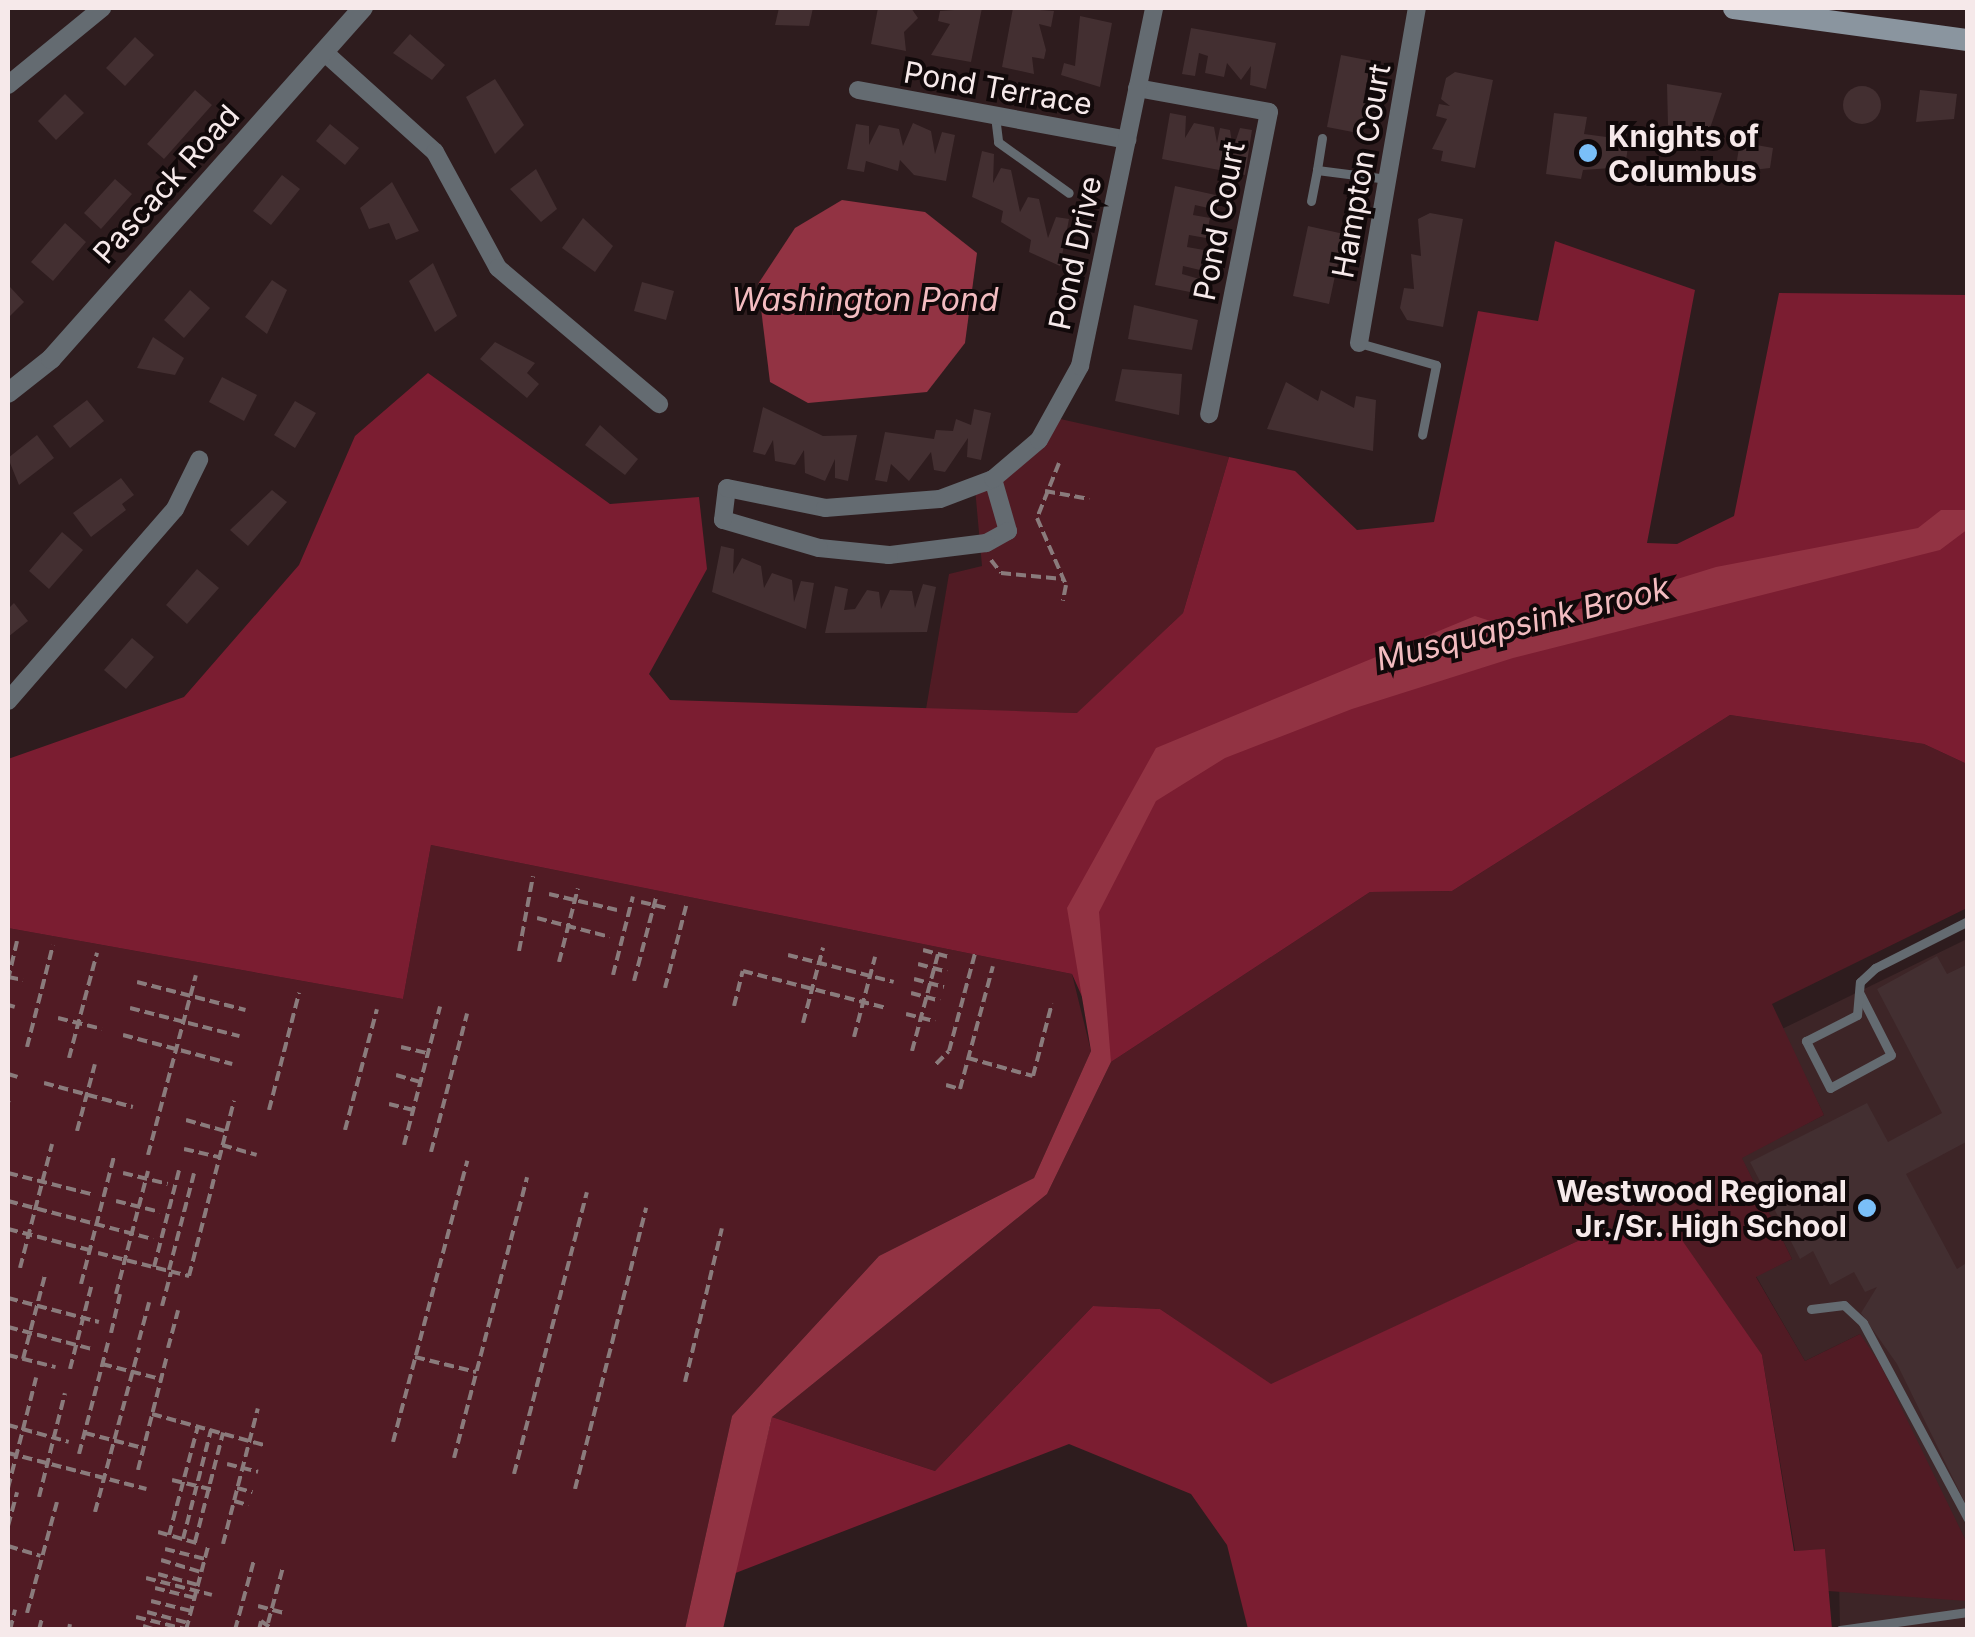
<!DOCTYPE html>
<style>
body{margin:0}
#map{position:relative;width:1975px;height:1637px;overflow:hidden;background:#2e1c1e;font-family:Inter,sans-serif}
div>[style]{position:absolute}
.built>*{inset:0;background:#3d2527}
.green>*{inset:0;background:#511b24}
.forest>*{inset:0;background:#7b1d31}
.water>*{inset:0;background:#923343}
.building>*{inset:0;background:#432f31}
.round{border-radius:50%}
.path>*{height:4px;margin-top:-2px;transform-origin:0;background:repeating-linear-gradient(90deg,#8a7b7c 0 10px,transparent 0 15px)}
.service>*{height:9px;margin:-4.5px;padding:0 4.5px;transform-origin:4.5px;border-radius:4.5px;background:#646b71}
.minor>*{height:18px;margin:-9px;padding:0 9px;transform-origin:9px;border-radius:9px;background:#646b71}
.tertiary>*{height:20px;margin:-10px;padding:0 10px;transform-origin:10px;border-radius:10px;background:#646b71}
.secondary>*{height:22px;margin:-11px;padding:0 11px;transform-origin:11px;border-radius:11px;background:#8a959f}
.dots>*{width:28px;height:28px;translate:-50% -50%;box-sizing:border-box;border:5px solid #11090a;border-radius:50%}
span{translate:-50% -50%;white-space:nowrap;text-align:center;line-height:1.15;-webkit-text-stroke:8px #11090a;paint-order:stroke}
.street-label{font-size:30px;color:#f6e9ea}
.poi-label{font-size:30px;color:#f6e9ea;font-weight:700}
.left{translate:0 -50%;text-align:left}
.right{translate:-100% -50%;text-align:right}
.water-label{font-size:32px;color:#f3bcc0;font-style:italic}
.frame{position:absolute;inset:0;border:10px solid #f6e9ea;pointer-events:none}
</style>
<div id="map">
<div class="built">
<i style="clip-path:polygon(1967px 939px,1967px 1543px,1860px 1334px,1805px 1361px,1756px 1276px,1792px 1259px,1741px 1157px,1824px 1115px,1782px 1029px)"></i>
<i style="clip-path:polygon(1839px 1580px,1967px 1599px,1967px 1629px,1840px 1629px)"></i>
</div>
<div class="green">
<i style="clip-path:polygon(1056px 418px,1229px 457px,1183px 613px,1078px 713px,926px 709px,949px 574px,982px 566px,975px 488px)"></i>
<i style="clip-path:polygon(1730px 715px,1924px 744px,1967px 764px,1967px 908px,1772px 1004px,1824px 1115px,1742px 1158px,1792px 1259px,1756px 1277px,1805px 1361px,1860px 1334px,1879px 1362px,1967px 1543px,1967px 1601px,1828px 1591px,1825px 1550px,1795px 1551px,1762px 1355px,1595px 1233px,1271px 1385px,1160px 1309px,1093px 1306px,935px 1471px,772px 1417px,1047px 1194px,1111px 1062px,1370px 892px,1452px 891px)"></i>
<i style="clip-path:polygon(431px 845px,1072px 974px,1091px 1051px,1034px 1178px,879px 1256px,732px 1416px,685px 1629px,8px 1629px,8px 928px,403px 999px)"></i>
</div>
<div class="forest">
<i style="clip-path:polygon(1555px 241px,1695px 290px,1647px 543px,1677px 544px,1734px 516px,1779px 293px,1967px 295px,1967px 764px,1924px 744px,1730px 715px,1452px 891px,1370px 892px,1111px 1062px,1072px 974px,431px 845px,403px 999px,8px 928px,8px 759px,184px 697px,299px 565px,355px 436px,428px 373px,610px 504px,699px 497px,707px 569px,649px 674px,670px 700px,1077px 713px,1183px 613px,1229px 457px,1295px 471px,1357px 530px,1434px 522px,1478px 311px,1538px 321px)"></i>
<i style="clip-path:polygon(1595px 1233px,1677px 1233px,1762px 1355px,1794px 1551px,1825px 1549px,1832px 1629px,1248px 1629px,1227px 1545px,1191px 1494px,1069px 1444px,733px 1574px,772px 1417px,935px 1471px,1093px 1306px,1160px 1309px,1271px 1384px)"></i>
</div>
<div class="water">
<i style="clip-path:polygon(842px 200px,925px 212px,977px 253px,965px 343px,927px 392px,808px 403px,770px 382px,758px 284px,795px 228px)"></i>
<i style="clip-path:polygon(1941px 510px,1967px 510px,1968px 529px,1940px 550px,1513px 658px,1352px 709px,1225px 758px,1156px 801px,1099px 912px,1111px 1062px,1047px 1194px,772px 1417px,723px 1629px,685px 1629px,732px 1416px,879px 1256px,1034px 1178px,1091px 1051px,1067px 908px,1156px 748px,1475px 616px,1515px 629px,1716px 567px,1918px 528px)"></i>
</div>
<div class="building">
<i style="clip-path:polygon(779px 8px,813px 8px,809px 26px,775px 25px)"></i>
<i style="clip-path:polygon(878px 8px,911px 8px,918px 18px,904px 32px,906px 51px,871px 44px)"></i>
<i style="clip-path:polygon(982px 8px,971px 62px,931px 55px,950px 24px,938px 21px,940px 11px)"></i>
<i style="clip-path:polygon(1013px 8px,1054px 11px,1051px 27px,1039px 24px,1046px 50px,1044px 59px,1032px 57px,1034px 74px,1002px 67px)"></i>
<i style="clip-path:polygon(1080px 16px,1112px 23px,1100px 87px,1061px 75px,1064px 63px,1075px 66px)"></i>
<i style="clip-path:polygon(1191px 28px,1276px 43px,1266px 89px,1250px 85px,1251px 66px,1241px 80px,1227px 63px,1224px 77px,1205px 73px,1208px 56px,1199px 53px,1195px 76px,1182px 74px)"></i>
<i style="clip-path:polygon(410px 34px,445px 65px,432px 80px,393px 53px)"></i>
<i style="clip-path:polygon(135px 37px,154px 55px,125px 86px,106px 68px)"></i>
<i style="clip-path:polygon(1341px 55px,1377px 62px,1363px 134px,1327px 127px)"></i>
<i style="clip-path:polygon(1455px 72px,1493px 80px,1475px 168px,1441px 161px,1443px 151px,1432px 149px,1447px 119px,1436px 116px,1439px 104px,1450px 106px,1441px 99px,1446px 78px)"></i>
<i style="clip-path:polygon(495px 79px,524px 125px,495px 154px,466px 97px)"></i>
<i style="clip-path:polygon(1667px 84px,1722px 93px,1709px 131px,1668px 125px)"></i>
<i class="round" style="left:1843px;top:86px;width:38px;height:38px"></i>
<i style="clip-path:polygon(195px 90px,212px 105px,164px 159px,147px 144px)"></i>
<i style="clip-path:polygon(1920px 90px,1957px 94px,1954px 119px,1916px 122px)"></i>
<i style="clip-path:polygon(65px 94px,84px 113px,56px 140px,38px 121px)"></i>
<i style="clip-path:polygon(1170px 113px,1186px 116px,1185px 138px,1194px 123px,1214px 127px,1217px 143px,1220px 128px,1230px 130px,1233px 149px,1240px 128px,1252px 130px,1245px 175px,1162px 159px)"></i>
<i style="clip-path:polygon(1554px 113px,1587px 117px,1584px 134px,1629px 140px,1625px 167px,1583px 170px,1581px 179px,1546px 174px)"></i>
<i style="clip-path:polygon(913px 123px,931px 131px,935px 154px,942px 132px,955px 135px,946px 181px,914px 175px,900px 160px,898px 171px,866px 161px,864px 172px,847px 169px,856px 124px,869px 126px,869px 145px,879px 125px,899px 129px,903px 146px)"></i>
<i style="clip-path:polygon(330px 124px,359px 148px,345px 165px,316px 141px)"></i>
<i style="clip-path:polygon(1740px 142px,1773px 148px,1770px 168px,1735px 172px)"></i>
<i style="clip-path:polygon(982px 151px,994px 154px,993px 183px,1001px 168px,1011px 170px,1020px 212px,1028px 197px,1039px 199px,1048px 238px,1056px 217px,1069px 219px,1060px 266px,1029px 252px,1031px 240px,1001px 222px,1003px 211px,972px 197px)"></i>
<i style="clip-path:polygon(536px 169px,557px 209px,541px 222px,510px 189px)"></i>
<i style="clip-path:polygon(282px 175px,300px 189px,271px 225px,253px 211px)"></i>
<i style="clip-path:polygon(115px 179px,132px 194px,101px 229px,84px 213px)"></i>
<i style="clip-path:polygon(392px 182px,419px 231px,396px 240px,389px 223px,369px 229px,360px 208px)"></i>
<i style="clip-path:polygon(1175px 186px,1220px 196px,1217px 210px,1195px 205px,1193px 215px,1210px 218px,1206px 238px,1189px 235px,1187px 247px,1204px 250px,1200px 270px,1183px 266px,1182px 274px,1203px 280px,1200px 294px,1155px 285px)"></i>
<i style="clip-path:polygon(1430px 213px,1463px 219px,1443px 327px,1407px 320px,1400px 308px,1404px 288px,1414px 289px,1411px 254px,1421px 256px,1418px 219px)"></i>
<i style="clip-path:polygon(583px 218px,613px 246px,595px 272px,562px 248px)"></i>
<i style="clip-path:polygon(65px 223px,86px 242px,53px 281px,31px 262px)"></i>
<i style="clip-path:polygon(1308px 226px,1344px 234px,1329px 304px,1293px 296px)"></i>
<i style="clip-path:polygon(433px 263px,457px 316px,435px 332px,409px 281px)"></i>
<i style="clip-path:polygon(272px 280px,287px 290px,267px 334px,245px 317px)"></i>
<i style="clip-path:polygon(642px 282px,674px 291px,666px 320px,634px 311px)"></i>
<i style="clip-path:polygon(10px 287px,24px 302px,8px 318px,8px 290px)"></i>
<i style="clip-path:polygon(190px 290px,210px 308px,184px 338px,164px 320px)"></i>
<i style="clip-path:polygon(1134px 305px,1198px 320px,1192px 350px,1128px 339px)"></i>
<i style="clip-path:polygon(153px 337px,184px 358px,175px 375px,137px 368px)"></i>
<i style="clip-path:polygon(495px 342px,535px 363px,527px 373px,539px 384px,527px 398px,480px 359px)"></i>
<i style="clip-path:polygon(1122px 369px,1182px 374px,1179px 415px,1115px 401px)"></i>
<i style="clip-path:polygon(222px 377px,257px 395px,244px 421px,209px 402px)"></i>
<i style="clip-path:polygon(1286px 382px,1318px 401px,1321px 390px,1354px 408px,1356px 396px,1376px 400px,1373px 451px,1267px 429px)"></i>
<i style="clip-path:polygon(87px 400px,104px 421px,70px 448px,53px 426px)"></i>
<i style="clip-path:polygon(295px 401px,316px 413px,295px 448px,274px 435px)"></i>
<i style="clip-path:polygon(763px 407px,823px 436px,857px 435px,848px 481px,835px 478px,835px 459px,825px 481px,805px 473px,804px 450px,795px 465px,775px 461px,773px 440px,765px 455px,753px 452px)"></i>
<i style="clip-path:polygon(974px 409px,991px 413px,981px 460px,967px 457px,968px 438px,945px 472px,934px 470px,931px 452px,909px 481px,891px 464px,887px 482px,875px 480px,885px 432px,934px 439px,936px 430px,953px 431px,956px 419px,971px 425px)"></i>
<i style="clip-path:polygon(600px 425px,638px 459px,625px 475px,585px 445px)"></i>
<i style="clip-path:polygon(37px 435px,54px 458px,19px 485px,8px 458px)"></i>
<i style="clip-path:polygon(121px 478px,134px 495px,122px 504px,126px 510px,91px 537px,73px 513px)"></i>
<i style="clip-path:polygon(272px 490px,287px 502px,248px 546px,230px 530px)"></i>
<i style="clip-path:polygon(62px 532px,83px 550px,49px 589px,29px 571px)"></i>
<i style="clip-path:polygon(721px 546px,734px 549px,733px 574px,742px 558px,761px 566px,764px 588px,772px 573px,792px 580px,794px 602px,801px 581px,814px 583px,806px 629px,712px 592px)"></i>
<i style="clip-path:polygon(197px 569px,219px 588px,187px 624px,166px 605px)"></i>
<i style="clip-path:polygon(923px 584px,936px 587px,927px 632px,825px 633px,835px 586px,848px 589px,844px 610px,855px 609px,867px 590px,879px 592px,881px 609px,890px 590px,912px 591px,915px 608px)"></i>
<i style="clip-path:polygon(14px 603px,28px 621px,8px 637px,8px 609px)"></i>
<i style="clip-path:polygon(132px 638px,154px 657px,126px 689px,104px 670px)"></i>
<i style="clip-path:polygon(1937px 956px,1947px 974px,1968px 964px,1968px 1141px,1906px 1174px,1957px 1269px,1968px 1262px,1968px 1509px,1897px 1364px,1861px 1313px,1877px 1287px,1865px 1292px,1854px 1272px,1830px 1285px,1813px 1251px,1800px 1259px,1750px 1162px,1867px 1103px,1888px 1142px,1942px 1113px,1877px 989px)"></i>
</div>
<div class="path">
<i style="left:1059px;top:463px;width:59px;rotate:111.8deg"></i>
<i style="left:1037px;top:518px;width:73px;rotate:66.6deg"></i>
<i style="left:1066px;top:585px;width:16px;rotate:101deg"></i>
<i style="left:1045px;top:491px;width:45px;rotate:10.3deg"></i>
<i style="left:991px;top:560px;width:16px;rotate:52deg"></i>
<i style="left:1001px;top:573px;width:62px;rotate:5.5deg"></i>
<i style="left:549px;top:894px;width:70px;rotate:13.2deg"></i>
<i style="left:641px;top:902px;width:26px;rotate:13deg"></i>
<i style="left:537px;top:918px;width:75px;rotate:14.6deg"></i>
<i style="left:923px;top:950px;width:28px;rotate:15deg"></i>
<i style="left:519px;top:951px;width:76px;rotate:-79.4deg"></i>
<i style="left:788px;top:955px;width:109px;rotate:14.3deg"></i>
<i style="left:559px;top:962px;width:76px;rotate:-75.6deg"></i>
<i style="left:918px;top:964px;width:30px;rotate:15deg"></i>
<i style="left:613px;top:975px;width:81px;rotate:-75.8deg"></i>
<i style="left:8px;top:977px;width:15px;rotate:11deg"></i>
<i style="left:914px;top:979px;width:31px;rotate:15deg"></i>
<i style="left:8px;top:980px;width:40px;rotate:-77deg"></i>
<i style="left:634px;top:981px;width:86px;rotate:-75.2deg"></i>
<i style="left:137px;top:982px;width:112px;rotate:14.5deg"></i>
<i style="left:665px;top:988px;width:85px;rotate:-75.6deg"></i>
<i style="left:911px;top:993px;width:30px;rotate:15deg"></i>
<i style="left:8px;top:1005px;width:7px;rotate:16deg"></i>
<i style="left:734px;top:1006px;width:36px;rotate:-76deg"></i>
<i style="left:743px;top:971px;width:148px;rotate:14.5deg"></i>
<i style="left:130px;top:1008px;width:113px;rotate:14.4deg"></i>
<i style="left:906px;top:1014px;width:30px;rotate:14deg"></i>
<i style="left:58px;top:1018px;width:45px;rotate:14deg"></i>
<i style="left:803px;top:1023px;width:78px;rotate:-75.1deg"></i>
<i style="left:123px;top:1035px;width:113px;rotate:14.9deg"></i>
<i style="left:854px;top:1037px;width:83px;rotate:-75.3deg"></i>
<i style="left:27px;top:1047px;width:105px;rotate:-75.7deg"></i>
<i style="left:401px;top:1047px;width:26px;rotate:13deg"></i>
<i style="left:912px;top:1051px;width:100px;rotate:-75deg"></i>
<i style="left:69px;top:1058px;width:109px;rotate:-75.1deg"></i>
<i style="left:968px;top:1058px;width:67px;rotate:15.5deg"></i>
<i style="left:1033px;top:1076px;width:75px;rotate:-75.4deg"></i>
<i style="left:936px;top:1064px;width:18px;rotate:-45deg"></i>
<i style="left:949px;top:1051px;width:101px;rotate:-75.1deg"></i>
<i style="left:8px;top:1074px;width:10px;rotate:17deg"></i>
<i style="left:396px;top:1075px;width:25px;rotate:16deg"></i>
<i style="left:44px;top:1083px;width:92px;rotate:15.1deg"></i>
<i style="left:946px;top:1085px;width:15px;rotate:16deg"></i>
<i style="left:960px;top:1089px;width:127px;rotate:-75deg"></i>
<i style="left:8px;top:1102px;width:2px;rotate:27deg"></i>
<i style="left:389px;top:1104px;width:25px;rotate:14deg"></i>
<i style="left:269px;top:1110px;width:121px;rotate:-75.6deg"></i>
<i style="left:186px;top:1120px;width:41px;rotate:15.8deg"></i>
<i style="left:345px;top:1130px;width:125px;rotate:-75.2deg"></i>
<i style="left:77px;top:1131px;width:69px;rotate:-75deg"></i>
<i style="left:222px;top:1145px;width:36px;rotate:16deg"></i>
<i style="left:404px;top:1145px;width:143px;rotate:-75.4deg"></i>
<i style="left:184px;top:1149px;width:35px;rotate:13deg"></i>
<i style="left:431px;top:1152px;width:143px;rotate:-75.4deg"></i>
<i style="left:148px;top:1155px;width:186px;rotate:-75.1deg"></i>
<i style="left:8px;top:1173px;width:86px;rotate:14.2deg"></i>
<i style="left:123px;top:1173px;width:46px;rotate:13.7deg"></i>
<i style="left:8px;top:1201px;width:150px;rotate:14.7deg"></i>
<i style="left:116px;top:1201px;width:45px;rotate:14deg"></i>
<i style="left:8px;top:1229px;width:84px;rotate:14.5deg"></i>
<i style="left:98px;top:1253px;width:94px;rotate:14.2deg"></i>
<i style="left:189px;top:1276px;width:181px;rotate:-75.6deg"></i>
<i style="left:154px;top:1267px;width:100px;rotate:-75.5deg"></i>
<i style="left:20px;top:1268px;width:128px;rotate:-75.5deg"></i>
<i style="left:169px;top:1270px;width:100px;rotate:-75.5deg"></i>
<i style="left:81px;top:1284px;width:132px;rotate:-75.5deg"></i>
<i style="left:116px;top:1294px;width:127px;rotate:-75.4deg"></i>
<i style="left:8px;top:1298px;width:94px;rotate:14.8deg"></i>
<i style="left:162px;top:1306px;width:35px;rotate:-75deg"></i>
<i style="left:8px;top:1327px;width:87px;rotate:14.7deg"></i>
<i style="left:111px;top:1333px;width:40px;rotate:-77deg"></i>
<i style="left:139px;top:1340px;width:39px;rotate:-75deg"></i>
<i style="left:168px;top:1348px;width:39px;rotate:-75deg"></i>
<i style="left:8px;top:1355px;width:49px;rotate:14.3deg"></i>
<i style="left:415px;top:1357px;width:63px;rotate:13.8deg"></i>
<i style="left:23px;top:1359px;width:87px;rotate:-75.3deg"></i>
<i style="left:102px;top:1364px;width:61px;rotate:14.3deg"></i>
<i style="left:70px;top:1369px;width:85px;rotate:-75.6deg"></i>
<i style="left:685px;top:1382px;width:158px;rotate:-76.5deg"></i>
<i style="left:152px;top:1414px;width:116px;rotate:15.5deg"></i>
<i style="left:8px;top:1425px;width:63px;rotate:15.6deg"></i>
<i style="left:85px;top:1433px;width:60px;rotate:14.5deg"></i>
<i style="left:393px;top:1442px;width:291px;rotate:-75.2deg"></i>
<i style="left:8px;top:1453px;width:143px;rotate:14.6deg"></i>
<i style="left:79px;top:1454px;width:119px;rotate:-75.4deg"></i>
<i style="left:454px;top:1458px;width:290px;rotate:-75.4deg"></i>
<i style="left:227px;top:1464px;width:32px;rotate:14deg"></i>
<i style="left:138px;top:1470px;width:119px;rotate:-75.8deg"></i>
<i style="left:514px;top:1474px;width:291px;rotate:-75.5deg"></i>
<i style="left:172px;top:1480px;width:43px;rotate:13.4deg"></i>
<i style="left:8px;top:1488px;width:114px;rotate:-75.7deg"></i>
<i style="left:237px;top:1488px;width:16px;rotate:15deg"></i>
<i style="left:575px;top:1489px;width:290px;rotate:-75.8deg"></i>
<i style="left:39px;top:1497px;width:107px;rotate:-76deg"></i>
<i style="left:234px;top:1501px;width:15px;rotate:16deg"></i>
<i style="left:95px;top:1512px;width:170px;rotate:-75deg"></i>
<i style="left:8px;top:1526px;width:35px;rotate:-75deg"></i>
<i style="left:158px;top:1532px;width:44px;rotate:15.9deg"></i>
<i style="left:169px;top:1535px;width:113px;rotate:-75.1deg"></i>
<i style="left:183px;top:1539px;width:113px;rotate:-75.6deg"></i>
<i style="left:195px;top:1542px;width:113px;rotate:-75.6deg"></i>
<i style="left:223px;top:1544px;width:140px;rotate:-75.6deg"></i>
<i style="left:8px;top:1546px;width:34px;rotate:17deg"></i>
<i style="left:165px;top:1549px;width:41px;rotate:14deg"></i>
<i style="left:161px;top:1560px;width:42px;rotate:16.7deg"></i>
<i style="left:158px;top:1574px;width:41px;rotate:15.4deg"></i>
<i style="left:146px;top:1578px;width:68px;rotate:14.4deg"></i>
<i style="left:155px;top:1588px;width:41px;rotate:14deg"></i>
<i style="left:151px;top:1601px;width:41px;rotate:14deg"></i>
<i style="left:258px;top:1606px;width:28px;rotate:15deg"></i>
<i style="left:147px;top:1612px;width:42px;rotate:15deg"></i>
<i style="left:27px;top:1613px;width:115px;rotate:-74.9deg"></i>
<i style="left:136px;top:1617px;width:50px;rotate:13.8deg"></i>
<i style="left:268px;top:1623px;width:58px;rotate:-75deg"></i>
<i style="left:143px;top:1626px;width:14px;rotate:17deg"></i>
<i style="left:10px;top:1630px;width:21px;rotate:-76deg"></i>
<i style="left:39px;top:1630px;width:12px;rotate:-76deg"></i>
<i style="left:69px;top:1630px;width:6px;rotate:-81deg"></i>
<i style="left:186px;top:1630px;width:86px;rotate:-75.2deg"></i>
<i style="left:235px;top:1630px;width:73px;rotate:-74.8deg"></i>
<i style="left:259px;top:1630px;width:9px;rotate:-77deg"></i>
<i style="left:261px;top:1621px;width:16px;rotate:35deg"></i>
</div>
<div class="service">
<i style="left:995px;top:116px;width:26px;rotate:83deg"></i>
<i style="left:998px;top:142px;width:87px;rotate:35.7deg"></i>
<i style="left:1322px;top:138px;width:32px;rotate:99deg"></i>
<i style="left:1317px;top:170px;width:71px;rotate:7.3deg"></i>
<i style="left:1311px;top:201px;width:32px;rotate:-79deg"></i>
<i style="left:1359px;top:343px;width:80px;rotate:15.9deg"></i>
<i style="left:1436px;top:365px;width:71px;rotate:101.3deg"></i>
<i style="left:1860px;top:994px;width:68px;rotate:63.1deg"></i>
<i style="left:1891px;top:1055px;width:69px;rotate:151.6deg"></i>
<i style="left:1830px;top:1088px;width:53px;rotate:-117.1deg"></i>
<i style="left:1806px;top:1041px;width:57px;rotate:-27deg"></i>
<i style="left:1857px;top:1015px;width:33px;rotate:-85deg"></i>
<i style="left:1860px;top:982px;width:21px;rotate:-43deg"></i>
<i style="left:1875px;top:968px;width:104px;rotate:-26.8deg"></i>
<i style="left:1811px;top:1309px;width:33px;rotate:-7deg"></i>
<i style="left:1844px;top:1305px;width:26px;rotate:43deg"></i>
<i style="left:1863px;top:1323px;width:222px;rotate:61.8deg"></i>
<i style="left:1840px;top:1630px;width:129px;rotate:-8deg"></i>
</div>
<div class="minor">
<i style="left:324px;top:52px;width:149px;rotate:42deg"></i>
<i style="left:435px;top:152px;width:132px;rotate:61.5deg"></i>
<i style="left:498px;top:268px;width:211px;rotate:40.2deg"></i>
<i style="left:8px;top:85px;width:122px;rotate:-39.3deg"></i>
<i style="left:1137px;top:88px;width:134px;rotate:10.3deg"></i>
<i style="left:1269px;top:112px;width:308px;rotate:101.2deg"></i>
<i style="left:858px;top:90px;width:274px;rotate:10.5deg"></i>
<i style="left:1359px;top:343px;width:340px;rotate:-80.2deg"></i>
<i style="left:993px;top:479px;width:54px;rotate:73.9deg"></i>
<i style="left:1008px;top:531px;width:25px;rotate:151deg"></i>
<i style="left:986px;top:543px;width:98px;rotate:172.9deg"></i>
<i style="left:889px;top:555px;width:70px;rotate:-174.3deg"></i>
<i style="left:819px;top:548px;width:100px;rotate:-163.7deg"></i>
<i style="left:723px;top:520px;width:32px;rotate:-83deg"></i>
<i style="left:727px;top:488px;width:100px;rotate:11.5deg"></i>
<i style="left:825px;top:508px;width:115px;rotate:-4.5deg"></i>
<i style="left:940px;top:499px;width:57px;rotate:-20.7deg"></i>
<i style="left:993px;top:479px;width:60px;rotate:-40.3deg"></i>
<i style="left:1039px;top:440px;width:85px;rotate:-61deg"></i>
<i style="left:1080px;top:366px;width:366px;rotate:-78.3deg"></i>
<i style="left:8px;top:701px;width:254px;rotate:-49deg"></i>
<i style="left:175px;top:509px;width:55px;rotate:-63.9deg"></i>
</div>
<div class="tertiary">
<i style="left:8px;top:393px;width:55px;rotate:-38.3deg"></i>
<i style="left:51px;top:359px;width:470px;rotate:-48.4deg"></i>
</div>
<div class="secondary">
<i style="left:1734px;top:8px;width:236px;rotate:7.8deg"></i>
</div>
<div class="dots">
<i style="left:1588px;top:153px;background:#7abff8"></i>
<i style="left:1867px;top:1208px;background:#7abff8"></i>
</div>
<div class="street-label">
<span style="left:998px;top:88px;rotate:10deg">Pond Terrace</span>
<span style="left:1361px;top:171px;rotate:-80deg">Hampton Court</span>
<span style="left:166px;top:184px;rotate:-48deg">Pascack Road</span>
<span style="left:1219px;top:221px;rotate:-79deg">Pond Court</span>
<span style="left:1075px;top:253px;rotate:-78deg">Pond Drive</span>
</div>
<div class="poi-label">
<span class="left" style="left:1608px;top:153px">Knights of<br>Columbus</span>
<span class="right" style="left:1847px;top:1208px">Westwood Regional<br>Jr./Sr. High School</span>
</div>
<div class="water-label">
<span style="left:865px;top:300px">Washington Pond</span>
<span style="left:1523px;top:624px;rotate:-14deg">Musquapsink Brook</span>
</div>
<div class="frame"></div>
</div>
